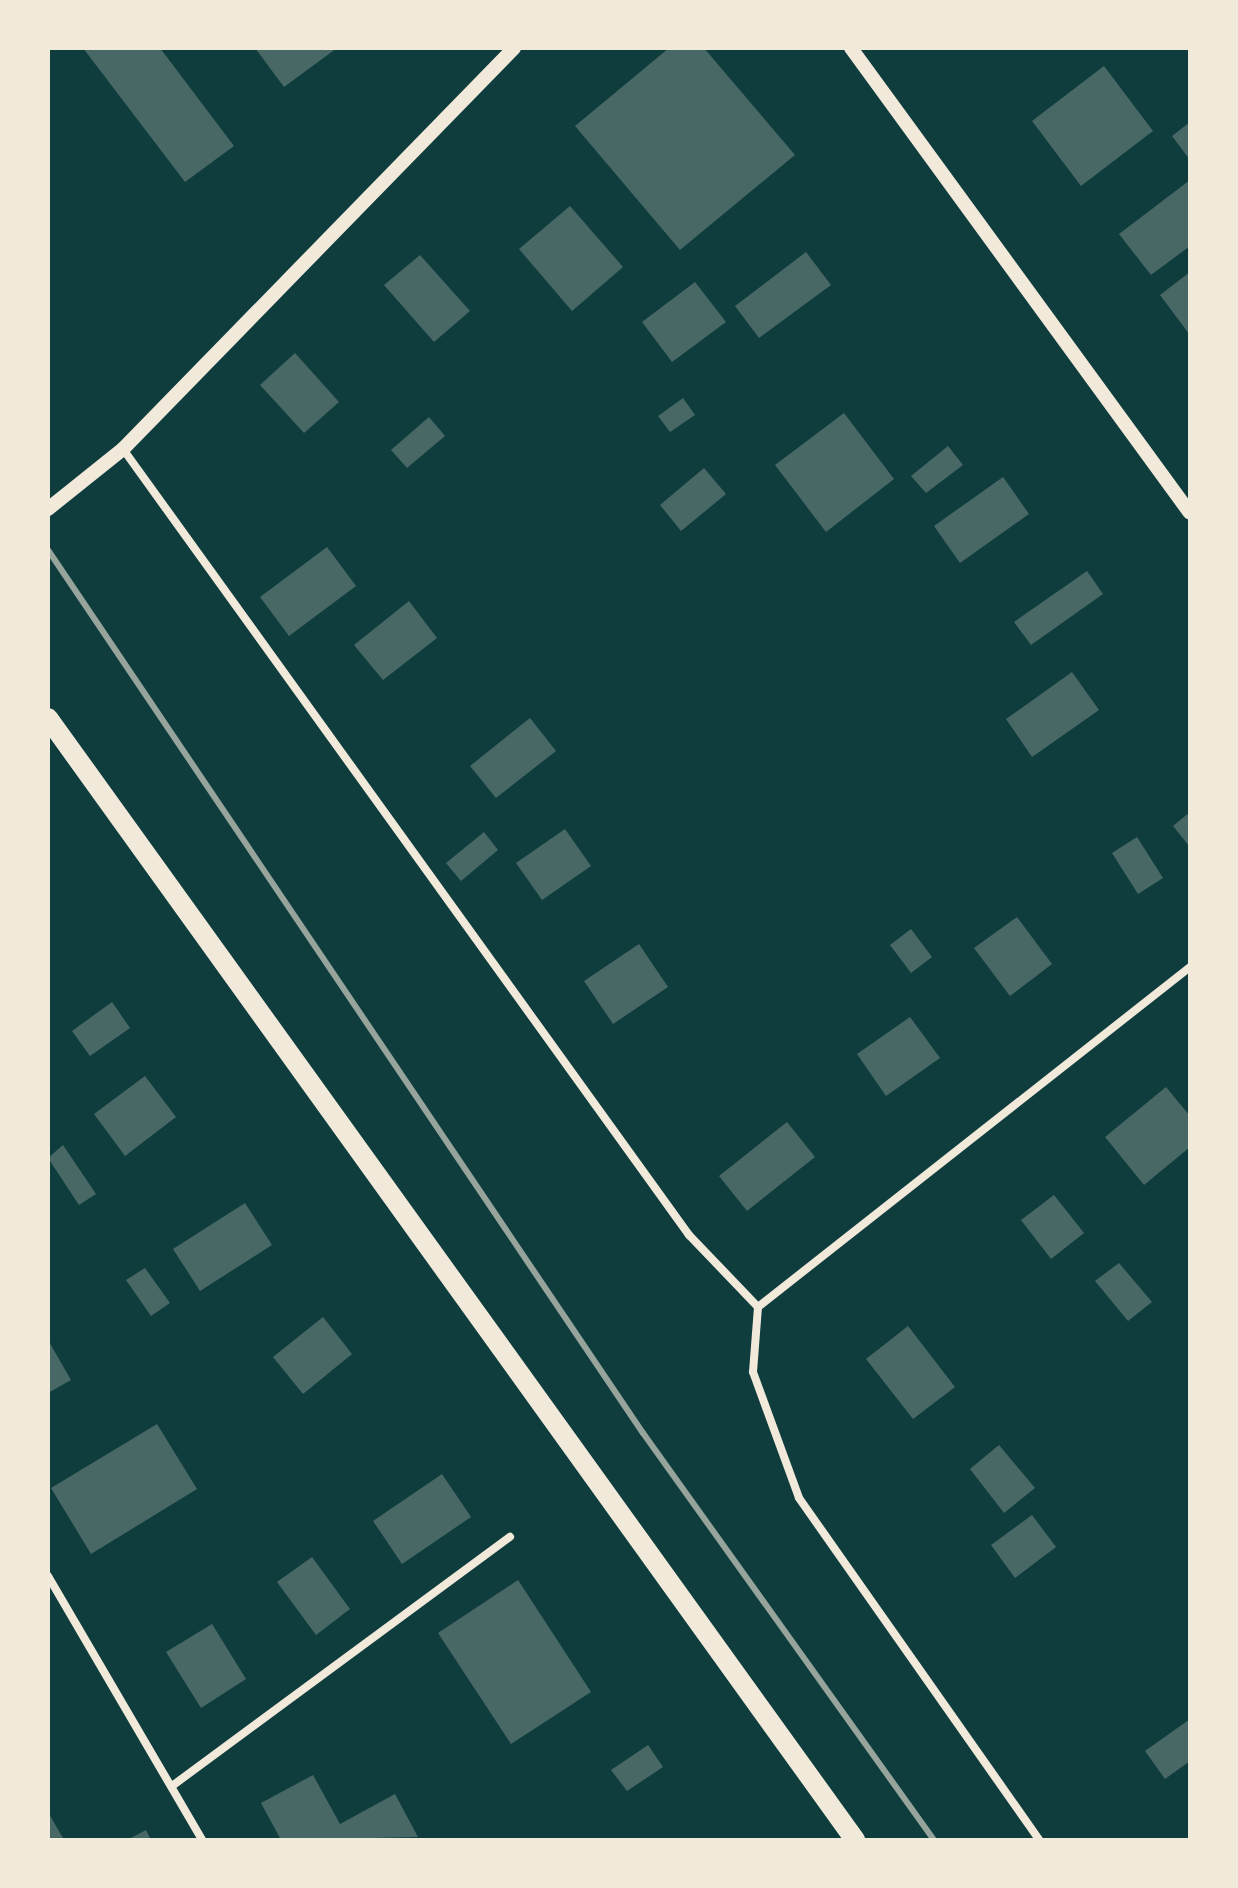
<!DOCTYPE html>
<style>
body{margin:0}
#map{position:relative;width:1238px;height:1888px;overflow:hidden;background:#0f3d3e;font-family:"PT Sans Narrow",sans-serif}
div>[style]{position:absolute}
.building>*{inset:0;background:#486865}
.minor>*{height:8px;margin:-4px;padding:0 4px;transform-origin:4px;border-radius:4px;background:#f1e9da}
.tertiary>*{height:14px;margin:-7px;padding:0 7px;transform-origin:7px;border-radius:7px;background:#f1e9da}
.primary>*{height:20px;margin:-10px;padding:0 10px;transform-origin:10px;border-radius:10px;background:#f1e9da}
.rail>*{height:6px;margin:-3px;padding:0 3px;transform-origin:3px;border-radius:3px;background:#97a49c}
span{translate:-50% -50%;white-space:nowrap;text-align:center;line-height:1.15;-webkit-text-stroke:8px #f1e9da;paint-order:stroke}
.frame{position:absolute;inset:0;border:50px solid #f1e9da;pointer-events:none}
</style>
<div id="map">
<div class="building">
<i style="clip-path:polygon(83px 48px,160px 48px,234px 146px,185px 182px)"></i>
<i style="clip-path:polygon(255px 48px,337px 48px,284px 87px)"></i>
<i style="clip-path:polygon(669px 48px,704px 48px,795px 155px,680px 250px,575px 126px)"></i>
<i style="clip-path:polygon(1104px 66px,1153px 131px,1081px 186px,1032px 121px)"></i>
<i style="clip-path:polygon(1190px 122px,1190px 160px,1172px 136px)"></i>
<i style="clip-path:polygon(1190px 180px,1190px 246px,1151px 275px,1119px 234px)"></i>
<i style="clip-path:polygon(570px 206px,623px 267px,572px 311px,519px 249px)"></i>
<i style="clip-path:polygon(806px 252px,831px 285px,759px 338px,735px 306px)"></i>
<i style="clip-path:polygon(420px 255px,470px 311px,434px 342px,384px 285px)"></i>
<i style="clip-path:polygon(1190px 272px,1190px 335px,1160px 295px)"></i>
<i style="clip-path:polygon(695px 282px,726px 322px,672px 362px,642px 322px)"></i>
<i style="clip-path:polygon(295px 353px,339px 402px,304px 433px,260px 385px)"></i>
<i style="clip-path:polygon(683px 398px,695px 415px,670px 432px,658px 416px)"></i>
<i style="clip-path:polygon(844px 413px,894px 479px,826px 532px,775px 465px)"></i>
<i style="clip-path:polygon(429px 417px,445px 436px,407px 468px,391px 450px)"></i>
<i style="clip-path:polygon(948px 446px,963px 465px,926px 493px,911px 476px)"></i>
<i style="clip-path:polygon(704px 468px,726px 494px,681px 531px,660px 505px)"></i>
<i style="clip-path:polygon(1003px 477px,1029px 514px,960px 563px,934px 526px)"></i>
<i style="clip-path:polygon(327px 547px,356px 586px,289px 636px,260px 597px)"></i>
<i style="clip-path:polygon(1087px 571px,1103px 594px,1031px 645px,1014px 622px)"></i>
<i style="clip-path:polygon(409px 601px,437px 638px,383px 680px,354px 645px)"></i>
<i style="clip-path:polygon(1072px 672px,1099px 710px,1032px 757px,1006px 719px)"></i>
<i style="clip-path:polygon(530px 718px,556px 751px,496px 798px,470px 766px)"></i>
<i style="clip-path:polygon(1190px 812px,1190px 847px,1173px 826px)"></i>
<i style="clip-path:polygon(565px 829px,591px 866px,542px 900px,516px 863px)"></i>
<i style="clip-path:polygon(484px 832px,498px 850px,461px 881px,446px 863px)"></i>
<i style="clip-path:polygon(1137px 837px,1163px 878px,1138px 894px,1112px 853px)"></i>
<i style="clip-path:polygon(1017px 917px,1052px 964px,1010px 996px,974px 948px)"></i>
<i style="clip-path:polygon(911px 929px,932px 957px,911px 973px,890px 945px)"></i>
<i style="clip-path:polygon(639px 944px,668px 987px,613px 1024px,584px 981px)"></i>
<i style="clip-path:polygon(112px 1002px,130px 1028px,90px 1056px,72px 1031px)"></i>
<i style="clip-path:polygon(910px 1017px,940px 1058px,886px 1096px,857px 1054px)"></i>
<i style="clip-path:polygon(145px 1076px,176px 1117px,125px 1156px,94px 1114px)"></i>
<i style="clip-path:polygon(1166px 1087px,1190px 1116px,1190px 1147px,1144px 1185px,1105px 1137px)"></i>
<i style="clip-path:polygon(787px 1122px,815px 1157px,747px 1211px,719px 1176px)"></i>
<i style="clip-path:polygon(63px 1145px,96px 1194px,79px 1205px,48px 1158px)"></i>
<i style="clip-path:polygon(1054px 1195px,1084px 1233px,1051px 1259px,1021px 1220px)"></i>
<i style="clip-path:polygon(245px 1203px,272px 1245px,200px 1291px,173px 1249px)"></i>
<i style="clip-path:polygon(1119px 1263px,1152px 1302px,1128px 1321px,1095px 1281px)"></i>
<i style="clip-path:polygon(145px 1268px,170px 1303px,151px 1316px,126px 1280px)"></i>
<i style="clip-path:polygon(323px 1317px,352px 1354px,303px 1394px,273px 1357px)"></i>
<i style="clip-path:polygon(908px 1326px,955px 1387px,913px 1419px,866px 1359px)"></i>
<i style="clip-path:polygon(48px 1340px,71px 1380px,48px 1393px)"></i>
<i style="clip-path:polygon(157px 1424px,197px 1489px,91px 1554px,51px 1488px)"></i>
<i style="clip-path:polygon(999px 1445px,1035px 1488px,1004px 1513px,970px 1469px)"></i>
<i style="clip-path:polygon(442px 1474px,471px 1517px,402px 1564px,373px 1521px)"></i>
<i style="clip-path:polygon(1032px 1515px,1056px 1547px,1015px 1578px,991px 1545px)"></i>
<i style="clip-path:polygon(312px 1557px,350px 1609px,316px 1635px,277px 1582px)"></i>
<i style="clip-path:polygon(518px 1580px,591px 1692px,511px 1744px,438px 1633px)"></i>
<i style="clip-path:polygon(212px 1624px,246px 1679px,201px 1708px,166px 1652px)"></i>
<i style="clip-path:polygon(1190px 1719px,1190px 1761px,1165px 1779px,1145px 1751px)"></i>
<i style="clip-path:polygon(648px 1745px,663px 1767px,627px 1791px,611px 1770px)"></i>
<i style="clip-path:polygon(313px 1775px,340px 1824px,395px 1794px,418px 1837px,281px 1840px,261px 1803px)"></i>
<i style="clip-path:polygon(48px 1812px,64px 1840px,48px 1840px)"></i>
<i style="clip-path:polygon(146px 1830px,151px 1840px,127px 1840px)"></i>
</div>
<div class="minor">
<i style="left:123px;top:449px;width:969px;rotate:54.24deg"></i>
<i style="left:689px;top:1235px;width:100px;rotate:46.2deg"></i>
<i style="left:758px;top:1307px;width:65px;rotate:94.4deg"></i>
<i style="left:753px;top:1372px;width:134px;rotate:69.9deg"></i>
<i style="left:799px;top:1498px;width:418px;rotate:54.9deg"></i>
<i style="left:758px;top:1307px;width:550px;rotate:-38.2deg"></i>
<i style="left:48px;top:1576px;width:306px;rotate:59.7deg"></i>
<i style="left:172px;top:1786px;width:420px;rotate:-36.4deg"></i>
</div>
<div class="tertiary">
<i style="left:851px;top:48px;width:575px;rotate:53.91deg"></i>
<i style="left:48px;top:509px;width:96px;rotate:-38.7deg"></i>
<i style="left:123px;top:449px;width:560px;rotate:-45.72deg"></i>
</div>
<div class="primary">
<i style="left:48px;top:718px;width:1382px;rotate:54.27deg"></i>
</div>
<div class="rail">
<i style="left:48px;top:550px;width:1065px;rotate:56.03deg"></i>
<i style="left:643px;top:1433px;width:500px;rotate:54.44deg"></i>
</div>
<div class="frame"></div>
</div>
